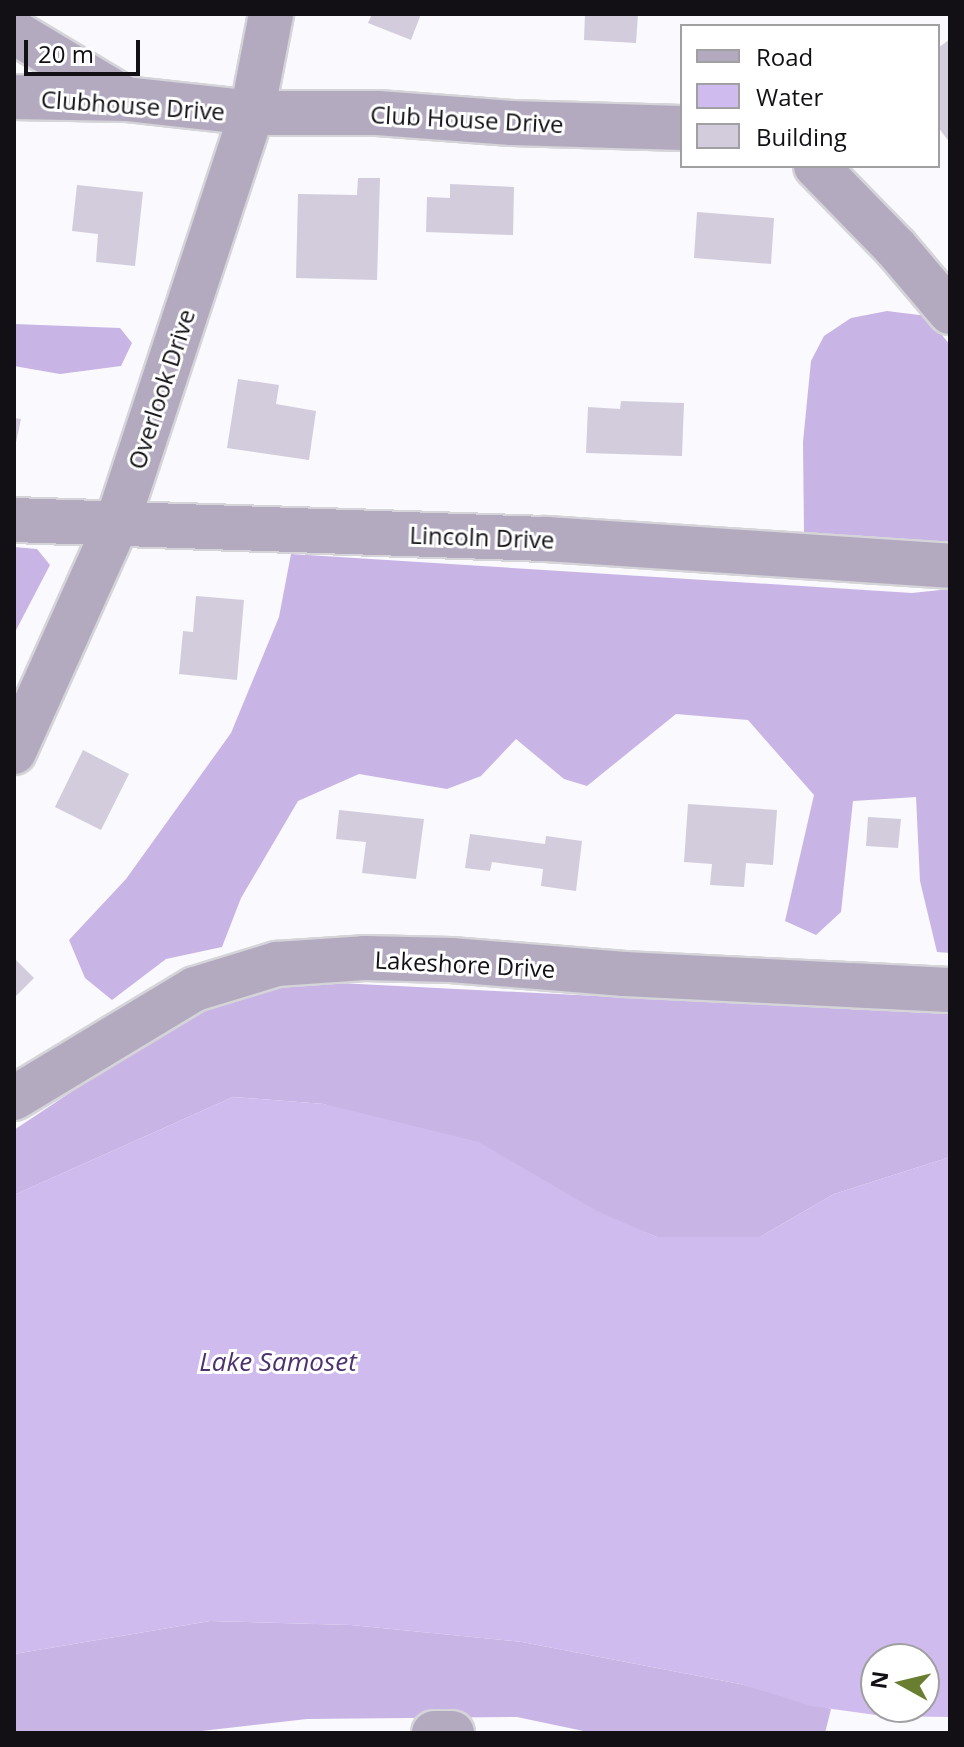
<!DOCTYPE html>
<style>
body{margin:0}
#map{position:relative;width:964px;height:1747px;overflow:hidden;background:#faf9fd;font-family:"Open Sans",sans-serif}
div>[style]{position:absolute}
.forest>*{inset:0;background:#c8b4e5}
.water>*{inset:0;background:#cfbbed}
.building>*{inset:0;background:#d2ccdd}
.roads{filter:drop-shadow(2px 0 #d5d4d8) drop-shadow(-2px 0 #d5d4d8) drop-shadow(0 2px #d5d4d8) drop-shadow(0 -2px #d5d4d8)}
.minor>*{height:44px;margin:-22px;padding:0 22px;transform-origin:22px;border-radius:22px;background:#b3aac0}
span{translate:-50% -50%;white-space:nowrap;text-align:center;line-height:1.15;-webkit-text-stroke:6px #fff;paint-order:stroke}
.street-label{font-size:24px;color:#121015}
.water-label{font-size:26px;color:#4d326e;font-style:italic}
.frame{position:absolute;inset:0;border:16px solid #121015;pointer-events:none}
.legend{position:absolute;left:680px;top:24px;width:260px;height:144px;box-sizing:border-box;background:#fff;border:2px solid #a09fa1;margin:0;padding:10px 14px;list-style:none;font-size:24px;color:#121015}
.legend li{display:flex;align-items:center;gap:16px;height:40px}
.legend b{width:40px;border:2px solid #a09fa1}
.north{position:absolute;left:860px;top:1643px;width:80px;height:80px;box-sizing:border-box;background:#fff;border:2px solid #a09fa1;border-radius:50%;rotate:278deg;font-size:22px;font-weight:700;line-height:32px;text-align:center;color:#121015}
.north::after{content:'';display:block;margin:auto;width:28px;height:36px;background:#697e30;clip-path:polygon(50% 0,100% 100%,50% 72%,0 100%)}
.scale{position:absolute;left:24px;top:40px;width:116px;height:36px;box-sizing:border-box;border:4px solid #121015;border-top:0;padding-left:10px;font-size:24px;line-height:28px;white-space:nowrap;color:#121015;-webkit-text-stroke:6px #fff;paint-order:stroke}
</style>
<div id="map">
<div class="forest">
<i style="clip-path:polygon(887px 311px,927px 316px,950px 345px,950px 544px,804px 534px,803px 442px,811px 361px,824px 336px,851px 318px)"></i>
<i style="clip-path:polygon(14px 324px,120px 328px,132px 343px,121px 366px,60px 374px,14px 366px)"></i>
<i style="clip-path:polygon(14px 547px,37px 549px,50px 565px,14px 634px)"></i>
<i style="clip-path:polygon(291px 554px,912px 593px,950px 589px,950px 953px,937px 952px,920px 881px,916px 797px,853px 801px,841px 912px,816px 935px,785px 921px,814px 795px,748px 720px,676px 714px,587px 786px,564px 779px,516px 739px,481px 776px,447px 789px,359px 774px,298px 801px,241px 898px,222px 947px,166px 959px,112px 1000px,85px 978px,69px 940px,126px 879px,231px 733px,279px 617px)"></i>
<i style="clip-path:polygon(280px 980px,950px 1014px,950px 1157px,834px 1194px,760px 1237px,657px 1237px,324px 1104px,233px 1097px,14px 1195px,14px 1130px,187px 1015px)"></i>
<i style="clip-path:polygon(210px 1621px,351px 1625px,522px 1642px,740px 1684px,831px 1709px,825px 1733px,593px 1733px,517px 1717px,307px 1719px,184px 1733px,14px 1733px,14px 1654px)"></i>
</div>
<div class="water">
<i style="clip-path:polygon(evenodd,233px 1097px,324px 1104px,479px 1142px,597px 1211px,657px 1237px,760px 1237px,834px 1194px,950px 1157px,950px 1717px,883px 1716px,811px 1706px,740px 1684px,522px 1642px,351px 1625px,210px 1621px,14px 1654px,14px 1195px,233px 1097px,876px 1659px,924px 1659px,924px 1707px,876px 1707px,876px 1659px)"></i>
</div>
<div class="building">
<i style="clip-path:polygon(372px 14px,421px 14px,411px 40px,368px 23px)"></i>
<i style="clip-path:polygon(585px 14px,638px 14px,636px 43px,584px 40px)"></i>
<i style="clip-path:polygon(950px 39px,950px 143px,938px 127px,938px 48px)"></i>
<i style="clip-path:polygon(358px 178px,380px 178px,377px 280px,296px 278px,298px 194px,357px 195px)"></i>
<i style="clip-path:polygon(450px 184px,514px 187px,513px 235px,426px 232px,427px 197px,450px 198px)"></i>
<i style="clip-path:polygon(77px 185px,143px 192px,135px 266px,96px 262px,98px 234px,72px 231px)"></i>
<i style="clip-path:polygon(697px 212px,774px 218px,771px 264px,694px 258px)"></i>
<i style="clip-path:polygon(238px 379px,279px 385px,276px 404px,316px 411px,309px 460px,227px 448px)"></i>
<i style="clip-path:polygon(621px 401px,684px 403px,682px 456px,586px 453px,588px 407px,620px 409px)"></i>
<i style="clip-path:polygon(14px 418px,21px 419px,15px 447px,14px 447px)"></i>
<i style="clip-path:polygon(196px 596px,244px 600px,237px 680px,179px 674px,183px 631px,193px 632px)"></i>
<i style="clip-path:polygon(83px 750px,129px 774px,101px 830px,55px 807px)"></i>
<i style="clip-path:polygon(688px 804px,777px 810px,773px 865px,746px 863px,744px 887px,710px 885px,712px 864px,684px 862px)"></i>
<i style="clip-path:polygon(339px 810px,424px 819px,416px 879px,362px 873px,366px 842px,336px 839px)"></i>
<i style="clip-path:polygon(868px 817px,901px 819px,898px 848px,866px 846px)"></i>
<i style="clip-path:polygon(470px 834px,545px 844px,546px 836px,582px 841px,576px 891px,541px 886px,543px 869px,492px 862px,490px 871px,465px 868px)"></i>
<i style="clip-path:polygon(14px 958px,34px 978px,14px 998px)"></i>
</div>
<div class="roads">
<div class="minor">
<i style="left:14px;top:32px;width:128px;rotate:31deg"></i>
<i style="left:14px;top:97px;width:112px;rotate:1deg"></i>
<i style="left:126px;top:99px;width:127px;rotate:6.3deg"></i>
<i style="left:252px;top:113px;width:126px"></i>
<i style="left:378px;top:113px;width:134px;rotate:4.3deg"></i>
<i style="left:512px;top:123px;width:170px;rotate:1.7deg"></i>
<i style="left:816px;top:166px;width:115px;rotate:45.7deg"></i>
<i style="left:896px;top:248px;width:84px;rotate:49.8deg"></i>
<i style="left:14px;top:520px;width:532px;rotate:2.05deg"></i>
<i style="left:546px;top:539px;width:405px;rotate:3.8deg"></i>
<i style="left:14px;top:752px;width:251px;rotate:-65.8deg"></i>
<i style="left:117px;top:523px;width:432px;rotate:-71.8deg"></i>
<i style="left:252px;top:113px;width:101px;rotate:-79.1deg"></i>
<i style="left:14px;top:1098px;width:211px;rotate:-31.1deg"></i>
<i style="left:195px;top:989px;width:86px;rotate:-17deg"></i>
<i style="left:277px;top:964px;width:87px;rotate:-3.9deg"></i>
<i style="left:364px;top:958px;width:87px;rotate:1.3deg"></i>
<i style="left:451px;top:960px;width:174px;rotate:4.6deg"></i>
<i style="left:624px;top:974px;width:326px;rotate:2.8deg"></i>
<i style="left:434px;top:1733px;width:18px"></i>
</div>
</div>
<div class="street-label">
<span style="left:133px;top:105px;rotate:4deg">Clubhouse Drive</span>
<span style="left:467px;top:119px;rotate:3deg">Club House Drive</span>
<span style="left:161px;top:389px;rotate:-72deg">Overlook Drive</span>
<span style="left:482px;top:537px;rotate:2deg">Lincoln Drive</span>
<span style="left:465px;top:964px;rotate:3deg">Lakeshore Drive</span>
</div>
<div class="water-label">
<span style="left:278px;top:1362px">Lake Samoset</span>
</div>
<div class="frame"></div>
<ul class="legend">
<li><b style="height:10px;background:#b3aac0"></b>Road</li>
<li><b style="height:22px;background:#cfbbed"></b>Water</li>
<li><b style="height:22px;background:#d2ccdd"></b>Building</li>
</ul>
<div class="north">N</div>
<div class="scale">20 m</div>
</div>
